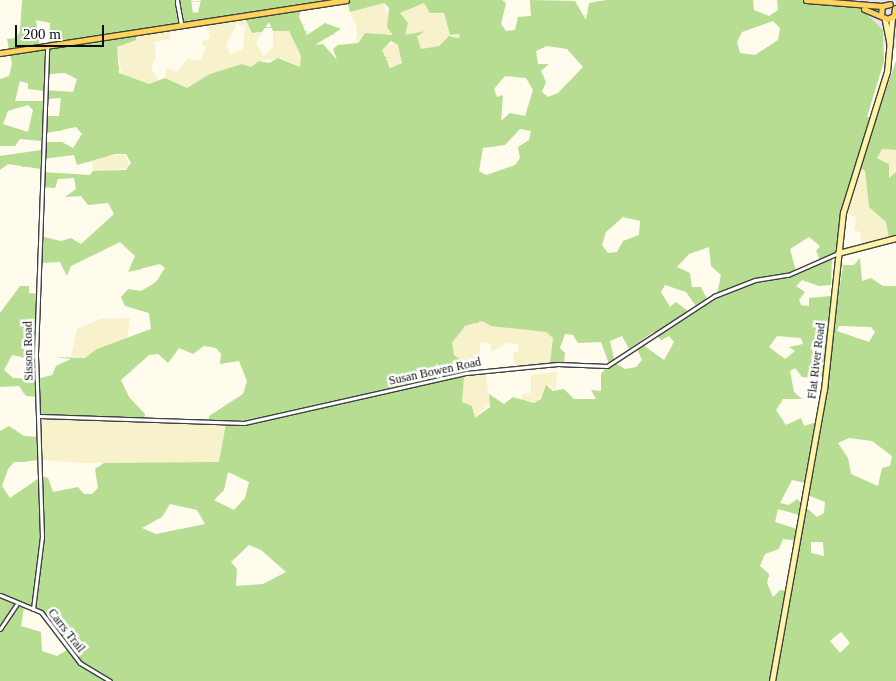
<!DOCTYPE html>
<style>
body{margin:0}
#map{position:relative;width:896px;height:681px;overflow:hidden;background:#fffbed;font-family:"Times New Roman",serif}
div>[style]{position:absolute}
.industrial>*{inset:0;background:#ebe0ec}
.farmland>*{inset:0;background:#f7f2cb}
.round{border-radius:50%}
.forest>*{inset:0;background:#b6dd92}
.roads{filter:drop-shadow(1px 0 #404040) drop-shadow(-1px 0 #404040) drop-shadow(0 1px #404040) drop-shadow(0 -1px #404040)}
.street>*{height:3px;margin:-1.5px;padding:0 1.5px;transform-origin:1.5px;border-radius:1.5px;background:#fff}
.secondary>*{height:4.5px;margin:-2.25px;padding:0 2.25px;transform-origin:2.25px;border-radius:2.25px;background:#fff4a8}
.primary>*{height:5px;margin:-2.5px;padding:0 2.5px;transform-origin:2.5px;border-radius:2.5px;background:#ffd45d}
span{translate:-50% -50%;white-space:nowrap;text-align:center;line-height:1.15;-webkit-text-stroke:5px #fff;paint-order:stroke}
.street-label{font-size:12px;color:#0d0d0d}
.scale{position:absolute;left:15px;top:25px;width:89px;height:22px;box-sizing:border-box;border:2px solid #0d0d0d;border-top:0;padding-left:6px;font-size:15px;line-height:18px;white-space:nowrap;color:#0d0d0d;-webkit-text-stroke:4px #fff;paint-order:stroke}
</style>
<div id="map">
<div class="industrial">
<i style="clip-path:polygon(853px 0,896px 0,896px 48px,884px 45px,883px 30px)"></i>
</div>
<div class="farmland">
<i style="clip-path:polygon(384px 3px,393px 35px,365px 33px,356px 43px,357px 28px,350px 12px)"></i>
<i style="clip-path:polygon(424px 3px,434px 14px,444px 13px,448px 29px,452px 36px,459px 34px,460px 40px,451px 36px,439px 46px,421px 49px,417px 36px,425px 31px,405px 35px,408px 26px,400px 13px)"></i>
<i style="clip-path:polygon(evenodd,243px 16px,256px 34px,262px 32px,256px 43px,263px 56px,273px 47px,273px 31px,289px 31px,301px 56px,300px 67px,281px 58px,259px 61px,251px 67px,244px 64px,222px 70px,187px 88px,165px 78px,167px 67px,177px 73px,187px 59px,200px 61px,206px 48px,201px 42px,210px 38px,208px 21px,243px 16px,237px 24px,245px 27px,243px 49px,230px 55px,226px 45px,237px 24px)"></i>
<i style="clip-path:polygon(171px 26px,170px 39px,154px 42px,156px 57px,151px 68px,159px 82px,149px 84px,122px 77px,117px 47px,130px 43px,135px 32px)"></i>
<i class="round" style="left:381px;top:44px;width:22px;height:22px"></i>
<i style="clip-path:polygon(882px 149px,896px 150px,896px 172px,890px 178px,888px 162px,877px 158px)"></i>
<i style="clip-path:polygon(125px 154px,130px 168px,93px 172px,92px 158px)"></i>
<i style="clip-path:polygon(856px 165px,864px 167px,869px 207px,886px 221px,889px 238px,862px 245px,860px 232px,854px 230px,856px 217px,845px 214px)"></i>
<i style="clip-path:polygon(130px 318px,127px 338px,85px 358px,71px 356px,77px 329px,100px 319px)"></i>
<i style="clip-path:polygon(482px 321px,491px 326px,542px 330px,553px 337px,554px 350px,550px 364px,515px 368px,513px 354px,519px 350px,518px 344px,506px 343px,492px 352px,490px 343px,481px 342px,476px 371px,485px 371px,490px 403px,475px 418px,473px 408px,462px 402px,464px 361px,454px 355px,452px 343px,465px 326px)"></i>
<i style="clip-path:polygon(557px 372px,556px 390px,549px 385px,537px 402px,521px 400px,522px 394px,531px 393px,531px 375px)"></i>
<i style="clip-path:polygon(40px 416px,226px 423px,226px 431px,219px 462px,215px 463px,84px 463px,42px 460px)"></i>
</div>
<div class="forest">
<i style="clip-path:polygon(evenodd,22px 0,191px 0,193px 13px,198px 13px,201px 0,342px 0,301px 7px,299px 17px,307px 35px,325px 23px,341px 29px,315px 45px,323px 44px,337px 60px,333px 49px,338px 45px,358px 43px,365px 33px,393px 35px,387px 27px,389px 8px,384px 3px,350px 12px,347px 0,502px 0,506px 3px,501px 24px,506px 31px,515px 30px,518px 17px,531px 16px,530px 0,575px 1px,586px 20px,589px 3px,606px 0,753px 0,754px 10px,769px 16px,778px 10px,777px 0,853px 0,883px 30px,884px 61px,867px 117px,876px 119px,896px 61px,896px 150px,882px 149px,877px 158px,889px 164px,889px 178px,896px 172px,896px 238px,889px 238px,886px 222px,869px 207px,865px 171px,857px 165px,848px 190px,840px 253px,832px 257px,831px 285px,819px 286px,802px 280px,796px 286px,805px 292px,799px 300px,801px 305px,809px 306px,809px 298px,831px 296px,824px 374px,819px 379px,802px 377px,795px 368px,790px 371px,794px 392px,802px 399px,783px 399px,776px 410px,786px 425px,801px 418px,804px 426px,820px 421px,843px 265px,854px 265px,860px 258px,862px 281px,871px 278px,883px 286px,896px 286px,896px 681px,0 681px,0 431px,9px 426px,24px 436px,41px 437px,41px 460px,14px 462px,8px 469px,2px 486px,10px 498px,42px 476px,48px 478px,53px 492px,78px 487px,84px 494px,92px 494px,98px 488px,95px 469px,104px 463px,219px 462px,226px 424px,209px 422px,209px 416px,243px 394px,247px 381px,239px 361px,220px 364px,221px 354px,216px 348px,204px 346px,193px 354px,179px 348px,168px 363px,158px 354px,149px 355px,121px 380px,129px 397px,145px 414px,144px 420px,40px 416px,39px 397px,26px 396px,19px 386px,0 387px,0 313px,20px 286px,29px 286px,29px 293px,38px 294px,36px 360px,12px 355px,4px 370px,13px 378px,37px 379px,52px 375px,56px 366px,71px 359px,55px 357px,85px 358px,97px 349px,151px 329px,149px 313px,125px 306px,121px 297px,128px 289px,141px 291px,156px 282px,165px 268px,160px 264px,128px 272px,135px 256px,120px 242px,71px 266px,67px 276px,60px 262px,39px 263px,40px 236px,61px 241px,71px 238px,81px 244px,114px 214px,108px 203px,88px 205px,81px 196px,65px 197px,76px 189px,74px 178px,58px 179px,55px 188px,41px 187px,42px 172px,90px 175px,93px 171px,126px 170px,131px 163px,126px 154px,115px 154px,77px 165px,74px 155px,42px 159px,41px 169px,8px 164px,0 170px,0 156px,41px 150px,42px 142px,62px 142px,73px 148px,82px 134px,76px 127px,43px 134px,41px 141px,20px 139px,15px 146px,0 146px,0 79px,9px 76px,12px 64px,7px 39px,16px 38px,20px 31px,22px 0,424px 3px,430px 13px,444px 13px,450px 35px,459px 34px,460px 39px,449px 36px,439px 46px,421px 49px,417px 36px,425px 31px,405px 35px,408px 23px,400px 13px,424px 3px,22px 0,244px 16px,252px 33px,262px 32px,269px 22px,273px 31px,289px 31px,301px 56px,300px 67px,278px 58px,269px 63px,259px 61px,251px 67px,242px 64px,210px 74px,187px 88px,165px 78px,149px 84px,119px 73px,117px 47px,136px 40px,136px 32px,244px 16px,22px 0,36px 20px,50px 23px,49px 45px,40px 47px,36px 20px,22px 0,773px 21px,780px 28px,778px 40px,755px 55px,740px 53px,737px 42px,742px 32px,773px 21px,22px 0,391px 41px,398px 45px,402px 63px,390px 68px,382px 50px,391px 41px,22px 0,547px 46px,567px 49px,583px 67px,558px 93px,548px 97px,542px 92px,546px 82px,541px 71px,549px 64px,538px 64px,536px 51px,547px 46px,22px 0,65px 73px,77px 79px,73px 92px,45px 90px,45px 74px,65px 73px,22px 0,505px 76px,526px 78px,533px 90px,525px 116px,510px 113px,501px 121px,503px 95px,497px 97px,494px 89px,505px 76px,22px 0,20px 81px,28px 83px,28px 89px,44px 91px,44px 99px,61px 98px,59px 116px,44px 116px,44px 101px,15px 101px,20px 81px,22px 0,28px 105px,33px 110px,28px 132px,3px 124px,8px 111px,28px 105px,22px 0,520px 129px,531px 131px,529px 140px,518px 147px,520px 158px,515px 165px,486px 175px,479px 171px,483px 148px,505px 145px,520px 129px,22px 0,623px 217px,640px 221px,639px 235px,623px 241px,617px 252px,608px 253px,602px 245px,606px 232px,623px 217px,22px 0,809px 237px,820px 246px,816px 251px,820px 260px,796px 271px,790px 249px,809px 237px,22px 0,709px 247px,711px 266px,721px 275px,717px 294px,707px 299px,701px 287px,692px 287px,690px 273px,677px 267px,689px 254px,709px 247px,22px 0,665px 285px,686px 292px,696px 306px,688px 311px,676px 302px,670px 307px,661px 292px,665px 285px,22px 0,482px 321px,491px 326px,546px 332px,553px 338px,550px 364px,564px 363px,565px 353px,560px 348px,565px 334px,573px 335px,578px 343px,601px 342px,609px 364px,601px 374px,601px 391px,591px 390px,596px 399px,574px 399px,564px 389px,553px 391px,546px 385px,541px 399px,534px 403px,513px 397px,504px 404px,489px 394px,490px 407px,475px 418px,472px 406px,462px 402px,465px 363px,454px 355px,452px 343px,465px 326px,482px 321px,22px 0,839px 326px,871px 327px,875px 332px,869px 342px,837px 331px,839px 326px,22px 0,653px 332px,661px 340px,669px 336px,674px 342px,664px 360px,643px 345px,637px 349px,642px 360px,636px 367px,625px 369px,615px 363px,610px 341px,622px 336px,629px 349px,653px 332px,22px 0,777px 336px,801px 338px,803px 344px,789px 347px,795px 351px,785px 359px,769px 347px,777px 336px,22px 0,849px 438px,872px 441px,892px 456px,890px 466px,882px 468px,878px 486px,851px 474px,848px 458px,838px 443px,849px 438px,22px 0,228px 472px,249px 482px,245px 498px,234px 510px,214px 500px,224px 490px,228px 472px,22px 0,792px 480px,809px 484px,807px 495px,825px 502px,824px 513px,817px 517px,797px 499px,789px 505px,780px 503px,792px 480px,22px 0,170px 504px,197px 510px,205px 524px,156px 534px,142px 528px,162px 517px,170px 504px,22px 0,778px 509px,803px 516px,800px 530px,775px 522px,778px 509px,22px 0,783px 539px,799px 541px,789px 591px,780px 590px,773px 597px,767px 583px,769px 574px,760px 566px,765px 554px,779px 549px,783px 539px,22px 0,811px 542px,823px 542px,824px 556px,811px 553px,811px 542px,22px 0,249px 545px,261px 550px,286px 572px,263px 584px,236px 586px,237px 569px,231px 562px,249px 545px,22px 0,24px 607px,43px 614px,69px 649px,57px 656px,42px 651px,41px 632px,21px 626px,24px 607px,22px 0,841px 632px,850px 643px,840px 653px,830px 641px,841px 632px)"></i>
</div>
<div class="roads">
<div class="street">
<i style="left:177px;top:0;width:25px;rotate:81deg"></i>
<i style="left:177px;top:3px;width:19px;rotate:78deg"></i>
<i style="left:40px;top:416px;width:204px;rotate:2deg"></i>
<i style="left:244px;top:423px;width:228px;rotate:-12.7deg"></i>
<i style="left:466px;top:373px;width:92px;rotate:-5.6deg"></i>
<i style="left:558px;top:364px;width:49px;rotate:2.3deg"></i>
<i style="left:607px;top:366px;width:128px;rotate:-33.2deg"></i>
<i style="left:714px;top:296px;width:44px;rotate:-21.3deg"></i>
<i style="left:755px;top:280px;width:33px;rotate:-9deg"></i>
<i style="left:788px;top:275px;width:55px;rotate:-23.7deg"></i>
<i style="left:0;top:595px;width:44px;rotate:22.5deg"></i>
<i style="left:41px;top:612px;width:64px;rotate:52.6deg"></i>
<i style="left:80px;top:663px;width:35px;rotate:31deg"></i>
<i style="left:33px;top:609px;width:73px;rotate:-82.9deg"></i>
<i style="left:42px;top:537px;width:184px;rotate:-91.9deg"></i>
<i style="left:36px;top:353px;width:307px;rotate:-87.9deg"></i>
<i style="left:0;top:629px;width:29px;rotate:-56deg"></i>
</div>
<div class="secondary">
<i style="left:885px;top:18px;width:26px;rotate:79deg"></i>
<i style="left:838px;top:253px;width:60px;rotate:-14.5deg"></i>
<i style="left:772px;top:681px;width:296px;rotate:-79.9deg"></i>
<i style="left:824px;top:390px;width:178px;rotate:-83.9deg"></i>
<i style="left:843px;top:213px;width:148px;rotate:-72.7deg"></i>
<i style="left:887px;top:72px;width:54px;rotate:-84.7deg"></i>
</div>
<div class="primary">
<i style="left:806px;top:0;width:76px;rotate:4.5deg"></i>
<i style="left:864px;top:9px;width:25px;rotate:23deg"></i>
<i style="left:887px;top:19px;width:8px;rotate:-23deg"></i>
<i style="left:894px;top:16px;width:8px;rotate:-83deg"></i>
<i style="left:881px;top:15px;width:9px;rotate:-84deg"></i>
<i style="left:882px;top:6px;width:8px;rotate:-14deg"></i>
<i style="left:0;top:53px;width:350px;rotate:-8.7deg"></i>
</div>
</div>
<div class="street-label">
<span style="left:29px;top:351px;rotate:-91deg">Sisson Road</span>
<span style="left:817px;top:361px;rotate:-83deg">Flat River Road</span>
<span style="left:435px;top:372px;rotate:-12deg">Susan Bowen Road</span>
<span style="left:66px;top:631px;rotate:52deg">Carrs Trail</span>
</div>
<div class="scale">200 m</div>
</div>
